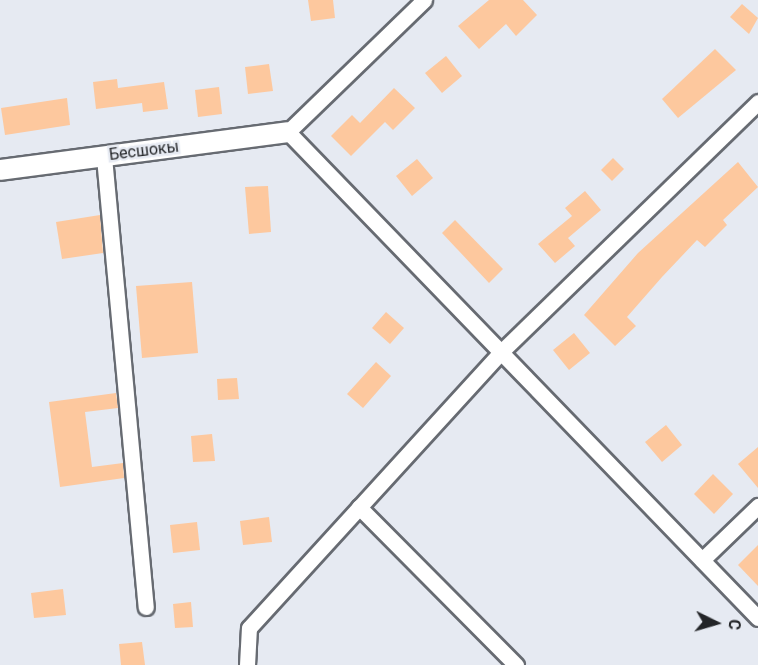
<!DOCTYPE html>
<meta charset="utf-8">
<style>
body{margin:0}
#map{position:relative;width:758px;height:665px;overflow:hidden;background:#e6eaf2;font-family:Roboto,sans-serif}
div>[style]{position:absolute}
.building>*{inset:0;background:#fdc89e}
.roads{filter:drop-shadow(2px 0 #676b72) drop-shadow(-2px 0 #676b72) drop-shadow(0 2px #676b72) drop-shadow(0 -2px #676b72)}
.minor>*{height:15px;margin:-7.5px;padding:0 7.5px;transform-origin:7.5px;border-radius:7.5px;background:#fff}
.tertiary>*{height:20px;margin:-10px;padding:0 10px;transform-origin:10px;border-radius:10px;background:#fff}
span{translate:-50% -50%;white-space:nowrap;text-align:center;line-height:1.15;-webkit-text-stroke:5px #e6eaf2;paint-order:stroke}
.street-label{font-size:16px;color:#232528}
.north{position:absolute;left:686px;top:593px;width:60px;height:60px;-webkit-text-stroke:4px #e6eaf2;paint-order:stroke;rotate:95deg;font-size:16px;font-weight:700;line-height:24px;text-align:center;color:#232528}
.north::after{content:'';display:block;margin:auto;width:21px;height:27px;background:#232528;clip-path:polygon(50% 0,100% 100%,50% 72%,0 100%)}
</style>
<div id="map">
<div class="building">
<i style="clip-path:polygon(308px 0,333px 0,335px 18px,311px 21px)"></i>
<i style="clip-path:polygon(489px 0,523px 0,537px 15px,516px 36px,506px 24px,479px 49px,458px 26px)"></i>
<i style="clip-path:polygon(742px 4px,758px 18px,749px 34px,730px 17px)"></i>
<i style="clip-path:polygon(715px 49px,736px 70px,678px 118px,662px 99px)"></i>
<i style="clip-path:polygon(446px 56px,462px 76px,442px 93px,425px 73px)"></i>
<i style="clip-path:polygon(269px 64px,273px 91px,248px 94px,245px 67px)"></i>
<i style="clip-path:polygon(117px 79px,118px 88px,164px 82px,168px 109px,143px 112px,142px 103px,96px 109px,93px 82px)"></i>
<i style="clip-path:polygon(219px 87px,222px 114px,198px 117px,195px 90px)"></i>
<i style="clip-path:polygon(394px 88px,415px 108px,393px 130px,385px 122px,351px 156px,331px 136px,352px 115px,360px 123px)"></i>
<i style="clip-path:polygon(67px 98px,70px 125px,5px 135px,1px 108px)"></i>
<i style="clip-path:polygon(613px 158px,624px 169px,612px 181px,601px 170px)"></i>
<i style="clip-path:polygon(417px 159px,433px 178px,412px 196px,396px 176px)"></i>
<i style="clip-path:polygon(738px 162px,758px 187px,723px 220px,727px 225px,705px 247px,697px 240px,662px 277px,627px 317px,636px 326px,615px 346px,584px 315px,638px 253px)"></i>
<i style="clip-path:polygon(268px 186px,271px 232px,249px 234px,245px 187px)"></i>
<i style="clip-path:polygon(585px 191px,601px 210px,568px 238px,575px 246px,555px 263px,538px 244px,572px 216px,565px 208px)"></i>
<i style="clip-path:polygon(100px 215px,103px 253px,62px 259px,56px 222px)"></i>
<i style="clip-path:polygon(455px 220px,503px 269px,489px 283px,442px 233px)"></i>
<i style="clip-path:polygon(192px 282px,198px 353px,142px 358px,136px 286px)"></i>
<i style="clip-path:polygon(386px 312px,404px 328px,390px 344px,372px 328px)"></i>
<i style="clip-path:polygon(574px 333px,590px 353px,569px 370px,553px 350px)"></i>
<i style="clip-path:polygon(376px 362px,391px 376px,363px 408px,347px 394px)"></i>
<i style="clip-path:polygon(237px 378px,239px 399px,218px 400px,217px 379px)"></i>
<i style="clip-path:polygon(116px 393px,118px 408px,85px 412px,92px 467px,123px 463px,124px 478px,60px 487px,49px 402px)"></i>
<i style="clip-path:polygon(666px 425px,682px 445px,662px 462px,645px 442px)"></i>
<i style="clip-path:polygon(212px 434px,215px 461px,193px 462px,191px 436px)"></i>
<i style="clip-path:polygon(758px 447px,758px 488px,738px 464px)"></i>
<i style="clip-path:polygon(713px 474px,733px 494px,714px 514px,694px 494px)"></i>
<i style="clip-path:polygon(269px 517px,272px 542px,243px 545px,240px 521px)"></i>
<i style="clip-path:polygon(197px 522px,200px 550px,173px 553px,170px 525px)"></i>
<i style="clip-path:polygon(758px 545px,758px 586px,738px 565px)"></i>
<i style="clip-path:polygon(63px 589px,66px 615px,34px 618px,31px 593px)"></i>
<i style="clip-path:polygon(191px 602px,193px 627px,175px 628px,173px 604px)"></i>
<i style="clip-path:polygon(142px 642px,145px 665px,121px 665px,119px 644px)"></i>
</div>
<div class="roads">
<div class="minor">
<i style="left:424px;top:0;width:190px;rotate:135.9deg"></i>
<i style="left:288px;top:132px;width:676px;rotate:45.96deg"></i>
<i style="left:104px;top:157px;width:452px;rotate:84.7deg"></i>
<i style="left:359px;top:507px;width:223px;rotate:45.2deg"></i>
<i style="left:702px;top:560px;width:78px;rotate:-44deg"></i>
<i style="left:247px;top:665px;width:37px;rotate:-87deg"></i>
<i style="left:249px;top:628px;width:372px;rotate:-47.6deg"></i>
<i style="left:500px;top:353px;width:360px;rotate:-44.2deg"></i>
</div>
<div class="tertiary">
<i style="left:0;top:170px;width:290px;rotate:-7.5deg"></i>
</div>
</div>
<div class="street-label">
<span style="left:144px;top:151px;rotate:-7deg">Бесшокы</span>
</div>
<div class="north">С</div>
</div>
